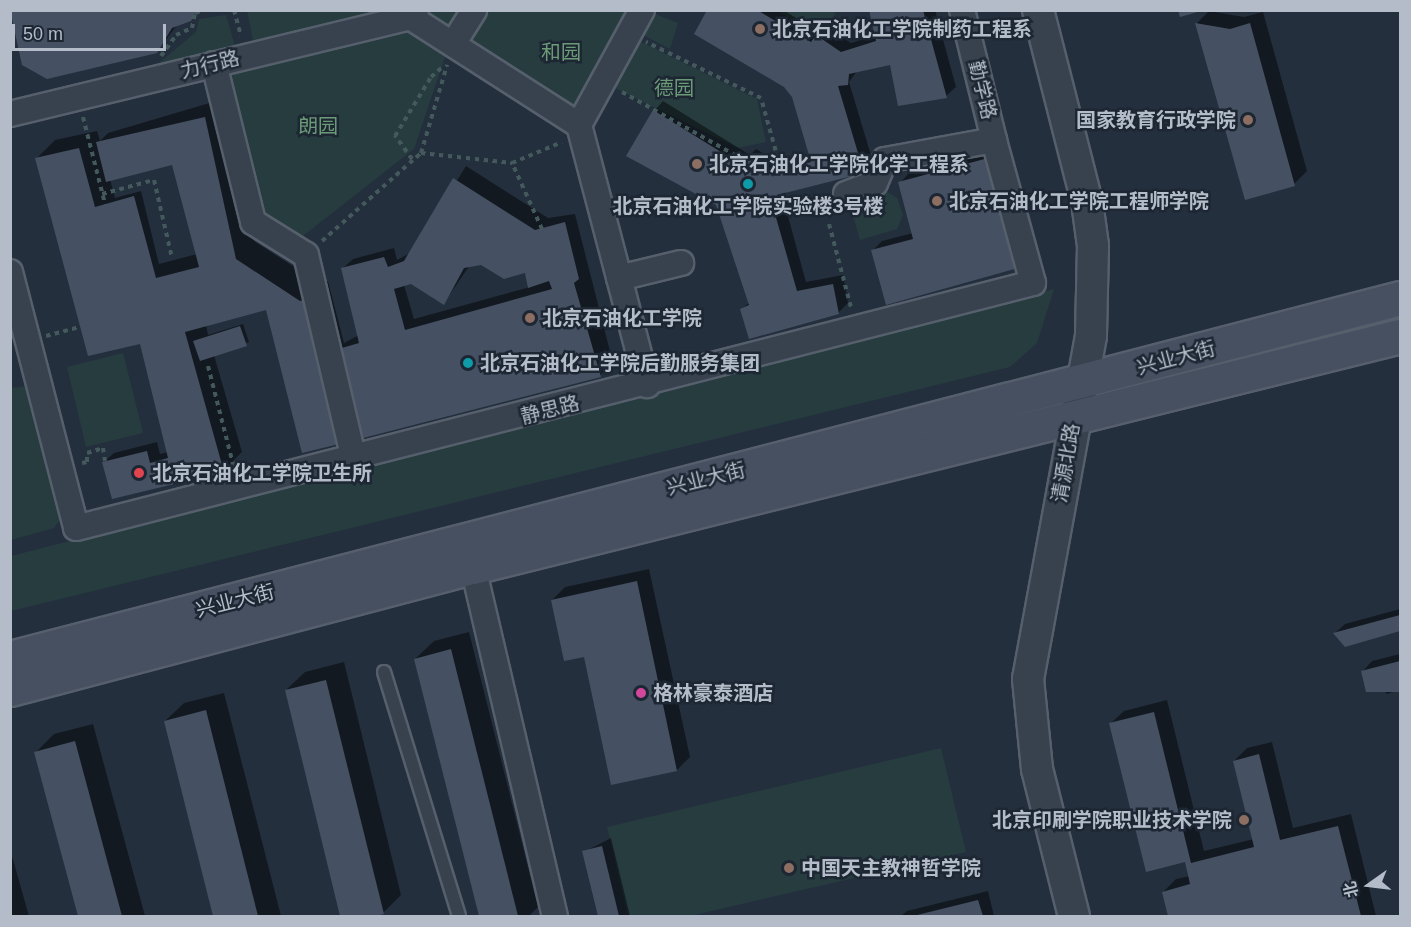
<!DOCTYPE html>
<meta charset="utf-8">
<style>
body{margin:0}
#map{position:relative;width:1411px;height:927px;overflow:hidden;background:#242f3e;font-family:Arial,"Noto Sans SC",sans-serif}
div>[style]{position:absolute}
.green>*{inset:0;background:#263c3f}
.shadow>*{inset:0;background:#0007}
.building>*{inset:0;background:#455162}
.path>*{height:4px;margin-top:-2px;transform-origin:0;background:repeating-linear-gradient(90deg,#44595c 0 4.5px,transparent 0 9px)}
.roads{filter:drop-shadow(2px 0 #565f6c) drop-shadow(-2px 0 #565f6c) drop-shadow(0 2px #565f6c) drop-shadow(0 -2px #565f6c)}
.service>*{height:12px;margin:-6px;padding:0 6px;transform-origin:6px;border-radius:6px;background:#38414e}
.minor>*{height:24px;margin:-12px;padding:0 12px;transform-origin:12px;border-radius:12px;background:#38414e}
.tertiary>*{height:30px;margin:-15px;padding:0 15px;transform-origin:15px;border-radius:15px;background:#38414e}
.secondary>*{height:33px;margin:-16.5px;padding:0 16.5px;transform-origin:16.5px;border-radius:16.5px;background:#465061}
.dots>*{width:16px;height:16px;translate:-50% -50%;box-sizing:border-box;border:3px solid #1d2633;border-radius:50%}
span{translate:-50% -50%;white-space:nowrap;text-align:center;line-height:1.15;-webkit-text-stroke:5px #1d2633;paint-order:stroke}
.poi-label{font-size:20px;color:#b4bcc9;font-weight:700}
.left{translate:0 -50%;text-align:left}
.right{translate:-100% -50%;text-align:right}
.park-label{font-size:20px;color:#6b9a76}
.street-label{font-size:20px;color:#b4bcc9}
.frame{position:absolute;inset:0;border:12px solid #b4bcc9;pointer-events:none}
.north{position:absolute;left:1339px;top:855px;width:60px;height:60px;-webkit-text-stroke:4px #1d2633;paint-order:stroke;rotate:256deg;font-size:16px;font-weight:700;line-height:24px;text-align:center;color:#b4bcc9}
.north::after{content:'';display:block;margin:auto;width:21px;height:27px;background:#b4bcc9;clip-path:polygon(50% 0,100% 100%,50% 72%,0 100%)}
.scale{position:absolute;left:12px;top:24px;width:154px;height:27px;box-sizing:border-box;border:3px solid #b4bcc9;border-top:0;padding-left:8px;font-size:18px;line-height:21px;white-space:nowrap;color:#b4bcc9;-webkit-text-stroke:4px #1d2633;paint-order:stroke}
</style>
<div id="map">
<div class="green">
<i style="clip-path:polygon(247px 11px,378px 11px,378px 15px,255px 50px)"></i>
<i style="clip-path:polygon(416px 11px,474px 11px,453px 44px)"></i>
<i style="clip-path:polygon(483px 11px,633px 11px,575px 109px,464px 43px)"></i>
<i style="clip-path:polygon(647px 11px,678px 23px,670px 49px,636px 31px)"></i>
<i style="clip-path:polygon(778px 11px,834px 11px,836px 18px,802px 25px)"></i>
<i style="clip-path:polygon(226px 15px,238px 56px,164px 74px,160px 62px,196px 32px,199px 19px)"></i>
<i style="clip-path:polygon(408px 26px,445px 57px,414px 149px,299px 239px,262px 216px,224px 71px)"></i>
<i style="clip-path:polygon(629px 36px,757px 99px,766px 142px,737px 148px,607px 84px)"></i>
<i style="clip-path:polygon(881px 188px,897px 198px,903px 215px,897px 229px,860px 240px,848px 198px)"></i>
<i style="clip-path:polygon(1054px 289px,1037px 343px,1010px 367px,11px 611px,11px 556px)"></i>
<i style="clip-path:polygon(123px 353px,143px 433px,86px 447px,67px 367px)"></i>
<i style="clip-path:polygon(30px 386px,61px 518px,54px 528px,11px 540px,10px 388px)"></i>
<i style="clip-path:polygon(941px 748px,966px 852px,690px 916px,628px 916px,607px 827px)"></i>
</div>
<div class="shadow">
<i style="clip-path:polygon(10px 10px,199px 10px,178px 24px,156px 52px,23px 64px)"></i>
<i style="clip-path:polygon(708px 10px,783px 10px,821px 33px,827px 27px,851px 43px,876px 35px,869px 10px,935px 10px,956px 87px,946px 96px,891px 63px,857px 71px,849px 82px,873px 162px,864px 171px,788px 190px,783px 198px,806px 282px,843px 275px,848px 303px,838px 313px,742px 309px,750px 302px,717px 204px,654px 111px,663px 101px,750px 155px,756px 149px,780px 163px,810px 155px,794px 96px)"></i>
<i style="clip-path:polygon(1209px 11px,1244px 17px,1263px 12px,1307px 171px,1294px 184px,1197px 23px)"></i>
<i style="clip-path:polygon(evenodd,223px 99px,254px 241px,319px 283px,328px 281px,344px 343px,359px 335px,343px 268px,353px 259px,394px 248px,397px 260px,412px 252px,466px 166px,548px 218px,575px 214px,613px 363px,600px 375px,361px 437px,267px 309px,206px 325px,208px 335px,243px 324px,249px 342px,214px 355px,242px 452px,223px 471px,104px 462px,114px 453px,157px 442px,160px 454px,168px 452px,141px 343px,37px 158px,55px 140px,97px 131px,100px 141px,108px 133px,223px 99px,173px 164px,197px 254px,159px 264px,141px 191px,115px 198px,110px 179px,173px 164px,223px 99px,481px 263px,526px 272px,530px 287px,414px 319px,404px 285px,412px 283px,444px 303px,470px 265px,481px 263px)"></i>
<i style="clip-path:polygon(1002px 148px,1021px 266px,872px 251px,882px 241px,913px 233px,900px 183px,909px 173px)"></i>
<i style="clip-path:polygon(649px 569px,690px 757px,677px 770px,612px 783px,585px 655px,552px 600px,565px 587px)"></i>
<i style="clip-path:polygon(1400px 609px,1400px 630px,1345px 645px,1335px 633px,1345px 624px)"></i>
<i style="clip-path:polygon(469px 632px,538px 907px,529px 916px,480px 916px,415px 659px,434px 641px)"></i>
<i style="clip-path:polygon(1400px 654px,1400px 690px,1387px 694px,1363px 671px,1372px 661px)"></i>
<i style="clip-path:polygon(344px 662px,401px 895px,383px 913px,369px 916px,342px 916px,286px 690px,305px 672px)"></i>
<i style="clip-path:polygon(224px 693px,281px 916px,215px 916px,165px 721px,184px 703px)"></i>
<i style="clip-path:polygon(1167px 700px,1204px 851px,1254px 839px,1234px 761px,1247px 748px,1272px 742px,1293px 828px,1351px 814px,1376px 916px,1169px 916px,1163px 892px,1176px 879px,1190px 876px,1186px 860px,1111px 723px,1124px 711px)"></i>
<i style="clip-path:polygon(93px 724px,145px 916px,80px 916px,36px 752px,54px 734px)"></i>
<i style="clip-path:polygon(611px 838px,630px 916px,600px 916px,584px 852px)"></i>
<i style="clip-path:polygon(10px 849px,29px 916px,10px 916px)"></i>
<i style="clip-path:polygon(988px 891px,994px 916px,901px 916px,907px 911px)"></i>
</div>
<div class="building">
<i style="clip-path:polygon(10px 10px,197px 10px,191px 21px,172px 28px,157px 53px,47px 79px,22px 65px)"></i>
<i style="clip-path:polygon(707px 10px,757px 10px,811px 42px,816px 35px,841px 52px,876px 41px,869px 10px,923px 10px,947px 98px,898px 106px,890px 65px,849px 74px,848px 85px,838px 86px,864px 173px,777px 195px,780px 203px,773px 207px,797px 291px,833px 284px,839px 314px,749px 339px,740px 309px,749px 305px,716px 205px,626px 156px,653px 110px,742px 165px,746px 157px,769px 172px,811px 162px,792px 97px,784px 87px,694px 34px)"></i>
<i style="clip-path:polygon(1178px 10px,1201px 10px,1201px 11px,1180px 17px)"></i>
<i style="clip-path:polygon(1195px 23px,1230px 29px,1250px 23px,1295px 186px,1245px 200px)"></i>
<i style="clip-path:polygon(205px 117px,236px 259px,300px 301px,310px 298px,347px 442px,302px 453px,266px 310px,185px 332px,224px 472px,112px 499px,102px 462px,147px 451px,150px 463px,168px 458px,140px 344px,88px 356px,35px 158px,79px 148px,95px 207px,134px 196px,156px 278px,199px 267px,172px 165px,106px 182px,96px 142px)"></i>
<i style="clip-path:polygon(992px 157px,1022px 267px,886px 305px,871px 250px,913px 239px,898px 182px)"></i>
<i style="clip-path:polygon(evenodd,453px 178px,535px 230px,565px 222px,579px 279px,574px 283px,601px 377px,359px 439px,335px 350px,359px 343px,341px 268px,384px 257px,388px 267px,404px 261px,453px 178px,481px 265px,504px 279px,525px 273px,528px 288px,549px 281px,552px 289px,405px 330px,394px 289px,411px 284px,444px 305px,464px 268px,481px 265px)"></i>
<i style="clip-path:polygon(240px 326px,247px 346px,200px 361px,193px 341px)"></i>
<i style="clip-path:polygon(637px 581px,677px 771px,611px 785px,584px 657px,564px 661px,551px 600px)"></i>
<i style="clip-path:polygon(1400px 615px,1400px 631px,1345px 647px,1333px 633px)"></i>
<i style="clip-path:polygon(451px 649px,518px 916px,479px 916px,414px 659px)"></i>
<i style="clip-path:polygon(1400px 661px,1400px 692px,1366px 692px,1361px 671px)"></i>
<i style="clip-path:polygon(326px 680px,384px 914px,375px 916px,340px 916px,285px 690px)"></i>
<i style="clip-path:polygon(206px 710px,258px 916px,213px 916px,164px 721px)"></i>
<i style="clip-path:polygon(1154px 712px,1191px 863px,1254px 847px,1233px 761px,1259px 754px,1280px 840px,1338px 826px,1361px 916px,1168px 916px,1162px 892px,1190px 884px,1185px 862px,1146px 872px,1109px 723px)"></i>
<i style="clip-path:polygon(75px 741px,122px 916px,78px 916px,34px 752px)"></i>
<i style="clip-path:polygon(602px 846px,619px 916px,598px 916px,582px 851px)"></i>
<i style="clip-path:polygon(978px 900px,983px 916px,913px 916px)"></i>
</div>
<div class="path">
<i style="left:234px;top:10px;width:27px;rotate:75deg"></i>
<i style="left:161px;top:56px;width:26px;rotate:-54deg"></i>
<i style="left:176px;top:35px;width:17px;rotate:-24deg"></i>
<i style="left:192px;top:28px;width:15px;rotate:-79deg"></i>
<i style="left:195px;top:13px;width:9px;rotate:-18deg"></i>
<i style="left:622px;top:92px;width:134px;rotate:29.1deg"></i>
<i style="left:739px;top:157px;width:39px;rotate:3deg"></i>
<i style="left:778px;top:159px;width:63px;rotate:-105.6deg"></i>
<i style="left:761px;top:98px;width:128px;rotate:-154deg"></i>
<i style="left:83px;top:117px;width:90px;rotate:75.8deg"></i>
<i style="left:421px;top:153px;width:92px;rotate:-73.5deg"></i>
<i style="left:412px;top:159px;width:29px;rotate:-126deg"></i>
<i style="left:395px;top:136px;width:69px;rotate:-58.6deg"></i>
<i style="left:431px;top:77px;width:18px;rotate:-41deg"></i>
<i style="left:102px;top:194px;width:54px;rotate:-15.1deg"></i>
<i style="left:154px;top:180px;width:80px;rotate:77deg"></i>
<i style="left:829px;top:224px;width:86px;rotate:75.2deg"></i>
<i style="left:542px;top:229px;width:72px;rotate:-114.4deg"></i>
<i style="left:512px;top:163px;width:54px;rotate:-22.8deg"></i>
<i style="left:322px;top:241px;width:132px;rotate:-41.6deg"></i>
<i style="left:421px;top:153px;width:92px;rotate:6.3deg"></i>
<i style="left:46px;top:336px;width:35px;rotate:-15deg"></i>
<i style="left:208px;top:366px;width:105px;rotate:75.7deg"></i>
<i style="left:82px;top:463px;width:5px;rotate:-11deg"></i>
<i style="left:87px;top:462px;width:9px;rotate:-90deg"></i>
<i style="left:87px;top:453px;width:17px;rotate:-17deg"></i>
<i style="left:103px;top:448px;width:13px;rotate:81deg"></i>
</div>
<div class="roads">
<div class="service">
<i style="left:384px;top:672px;width:255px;rotate:72.9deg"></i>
</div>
<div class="minor">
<i style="left:416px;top:10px;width:9px;rotate:131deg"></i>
<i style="left:410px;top:17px;width:201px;rotate:32.6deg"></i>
<i style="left:579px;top:125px;width:131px;rotate:-61.3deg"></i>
<i style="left:453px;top:44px;width:40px;rotate:-58deg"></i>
<i style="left:214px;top:64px;width:163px;rotate:76.1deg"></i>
<i style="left:253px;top:222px;width:62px;rotate:31.9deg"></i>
<i style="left:306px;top:255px;width:210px;rotate:76.8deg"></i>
<i style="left:10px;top:114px;width:412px;rotate:-13.6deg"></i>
<i style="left:410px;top:17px;width:12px;rotate:-145deg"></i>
<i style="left:579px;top:125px;width:269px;rotate:75.3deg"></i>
<i style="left:846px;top:194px;width:31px;rotate:-21deg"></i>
<i style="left:875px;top:183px;width:25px;rotate:-67deg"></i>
<i style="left:885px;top:160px;width:111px;rotate:-10.4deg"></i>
<i style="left:994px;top:140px;width:134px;rotate:-103.8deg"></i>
<i style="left:10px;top:272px;width:264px;rotate:75.5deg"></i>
<i style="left:76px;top:528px;width:988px;rotate:-14.36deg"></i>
<i style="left:1033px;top:283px;width:148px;rotate:-105.3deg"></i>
<i style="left:619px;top:278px;width:64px;rotate:-13.6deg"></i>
<i style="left:473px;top:567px;width:359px;rotate:76.8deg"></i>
</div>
<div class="tertiary">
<i style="left:1038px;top:10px;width:198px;rotate:75.7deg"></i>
<i style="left:1087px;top:202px;width:44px;rotate:82.2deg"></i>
<i style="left:1093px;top:246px;width:90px;rotate:91.3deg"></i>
<i style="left:1091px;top:336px;width:349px;rotate:100.4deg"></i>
<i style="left:1028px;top:679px;width:90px;rotate:84.3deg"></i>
<i style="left:1037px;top:769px;width:152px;rotate:75.9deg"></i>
</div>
<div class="secondary">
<i style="left:10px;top:658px;width:1436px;rotate:-14.52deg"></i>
<i style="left:10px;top:689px;width:479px;rotate:-14.8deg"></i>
<i style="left:473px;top:567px;width:955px;rotate:-13.99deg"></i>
</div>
</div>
<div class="dots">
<i style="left:760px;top:29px;background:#8d6e63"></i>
<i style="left:1248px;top:120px;background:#8d6e63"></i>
<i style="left:697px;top:164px;background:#8d6e63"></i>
<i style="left:748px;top:184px;background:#0f9aa8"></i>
<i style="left:937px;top:201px;background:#8d6e63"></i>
<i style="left:530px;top:318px;background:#8d6e63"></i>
<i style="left:468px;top:363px;background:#0f9aa8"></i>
<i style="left:139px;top:473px;background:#e0444e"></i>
<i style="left:641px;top:693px;background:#d1479c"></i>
<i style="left:1244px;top:820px;background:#8d6e63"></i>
<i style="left:789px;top:868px;background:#8d6e63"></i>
</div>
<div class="poi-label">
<span class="left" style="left:772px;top:29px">北京石油化工学院制药工程系</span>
<span class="right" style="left:1236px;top:120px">国家教育行政学院</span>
<span class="left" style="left:709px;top:164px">北京石油化工学院化学工程系</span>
<span class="left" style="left:949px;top:201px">北京石油化工学院工程师学院</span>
<span style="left:748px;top:206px">北京石油化工学院实验楼3号楼</span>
<span class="left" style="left:542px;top:318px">北京石油化工学院</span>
<span class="left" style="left:480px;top:363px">北京石油化工学院后勤服务集团</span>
<span class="left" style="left:152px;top:473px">北京石油化工学院卫生所</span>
<span class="left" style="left:653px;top:693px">格林豪泰酒店</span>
<span class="right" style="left:1232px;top:820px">北京印刷学院职业技术学院</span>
<span class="left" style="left:801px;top:868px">中国天主教神哲学院</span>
</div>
<div class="park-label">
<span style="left:561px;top:52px">和园</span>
<span style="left:674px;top:88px">德园</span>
<span style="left:318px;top:126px">朗园</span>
</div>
<div class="street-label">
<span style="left:210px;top:65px;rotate:-14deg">力行路</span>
<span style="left:982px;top:90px;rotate:76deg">勤学路</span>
<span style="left:1176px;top:358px;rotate:-15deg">兴业大街</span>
<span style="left:550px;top:410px;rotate:-14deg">静思路</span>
<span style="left:1066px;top:463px;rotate:-80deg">清源北路</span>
<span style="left:706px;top:479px;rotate:-14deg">兴业大街</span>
<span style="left:235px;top:601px;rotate:-14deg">兴业大街</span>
</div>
<div class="frame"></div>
<div class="north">北</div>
<div class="scale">50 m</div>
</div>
